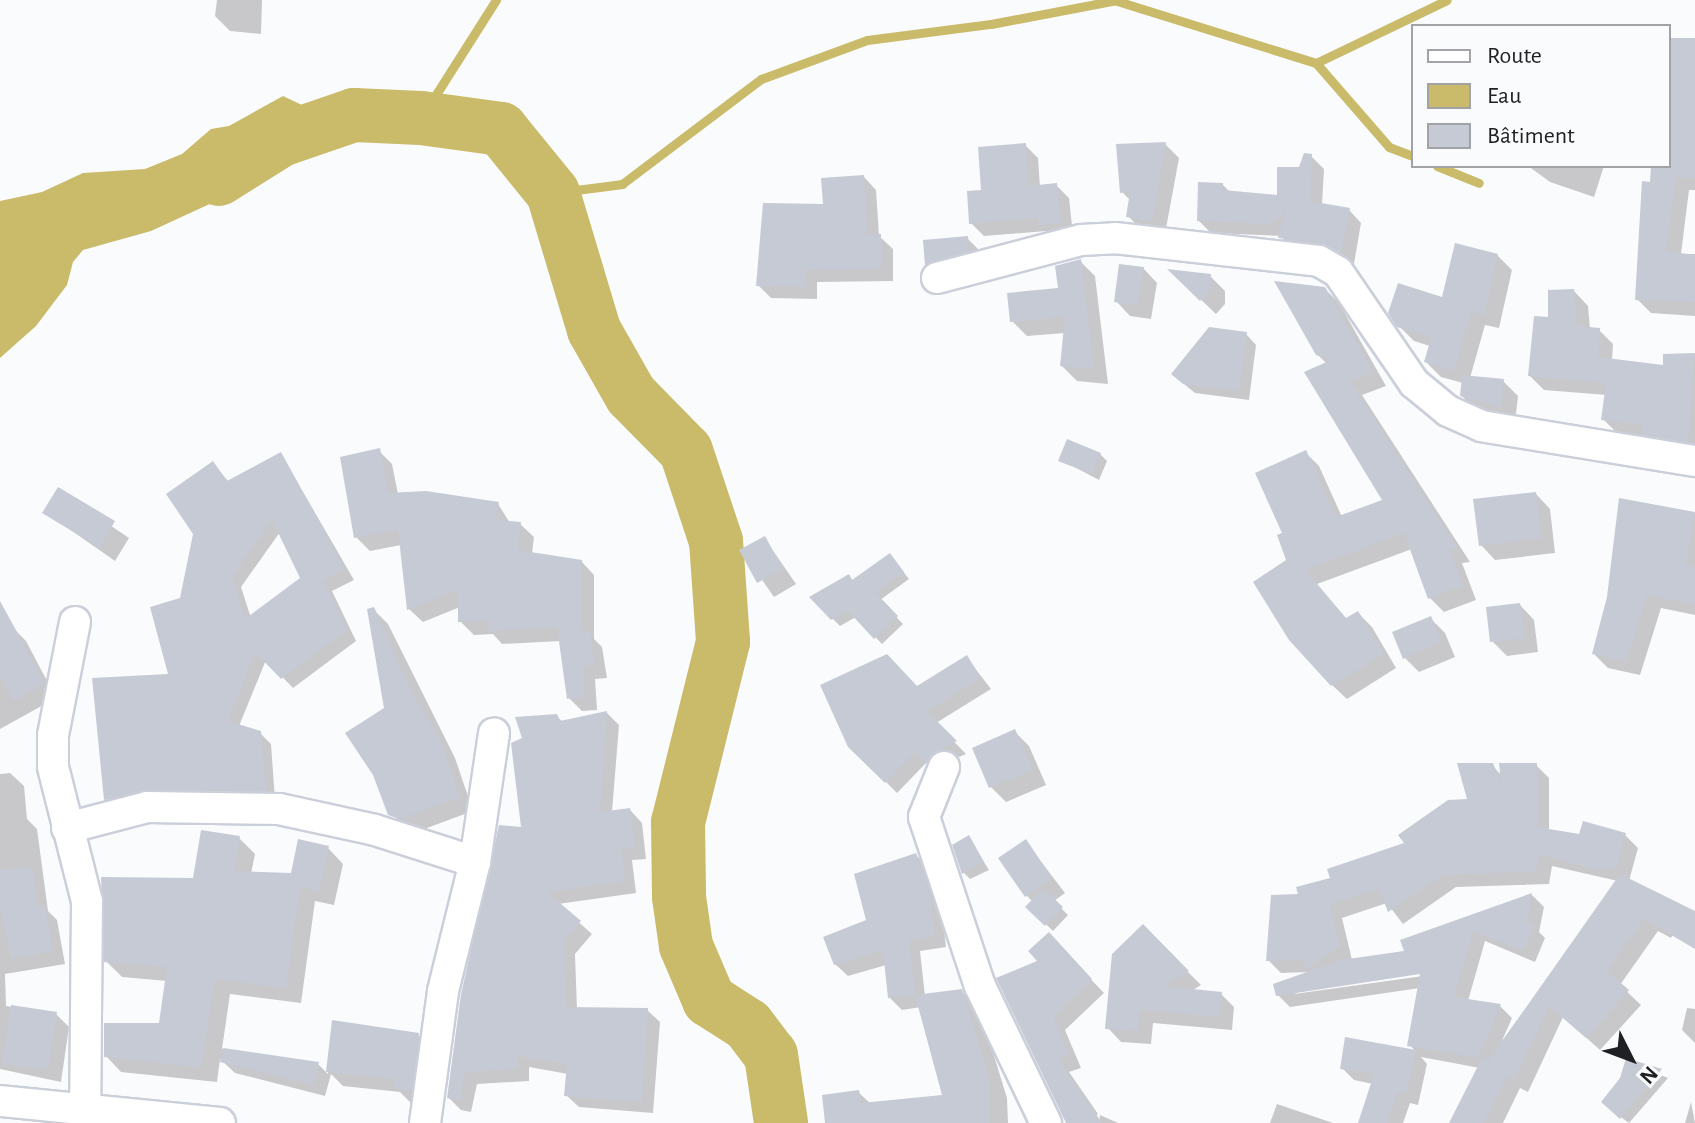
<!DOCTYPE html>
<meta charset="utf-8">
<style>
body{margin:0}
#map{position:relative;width:1695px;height:1123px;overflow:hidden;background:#fafbfd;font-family:"Alegreya Sans",sans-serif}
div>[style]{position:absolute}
.water>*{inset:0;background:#c9bb69}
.shadow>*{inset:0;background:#0003}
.stream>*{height:9px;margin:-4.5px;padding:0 4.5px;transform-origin:4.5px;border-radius:4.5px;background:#c9bb69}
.river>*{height:54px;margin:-27px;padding:0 27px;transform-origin:27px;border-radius:27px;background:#c9bb69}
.building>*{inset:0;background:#c5cad5}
.roads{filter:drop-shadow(2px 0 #cacfda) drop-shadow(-2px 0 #cacfda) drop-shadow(0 2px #cacfda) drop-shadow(0 -2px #cacfda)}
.minor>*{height:30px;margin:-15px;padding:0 15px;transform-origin:15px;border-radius:15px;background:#fff}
span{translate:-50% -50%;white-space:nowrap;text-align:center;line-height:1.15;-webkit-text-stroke:6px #fafbfd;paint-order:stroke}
.legend{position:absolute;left:1411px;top:24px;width:260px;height:144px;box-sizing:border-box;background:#fafbfd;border:2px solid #a2a3a6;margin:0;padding:10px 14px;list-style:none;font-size:24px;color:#1f2024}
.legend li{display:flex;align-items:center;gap:16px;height:40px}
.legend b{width:40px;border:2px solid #a2a3a6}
.north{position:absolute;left:1591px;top:1019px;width:80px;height:80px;-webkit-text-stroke:6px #fafbfd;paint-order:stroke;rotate:132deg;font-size:22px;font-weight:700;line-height:32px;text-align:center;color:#1f2024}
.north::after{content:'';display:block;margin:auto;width:28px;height:36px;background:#1f2024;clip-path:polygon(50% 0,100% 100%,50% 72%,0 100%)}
</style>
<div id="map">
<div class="water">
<i style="clip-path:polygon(283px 96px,302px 105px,307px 119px,256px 171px,225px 197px,151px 231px,83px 250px,73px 262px,67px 285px,36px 326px,0 358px,0 201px,42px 192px,83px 173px,145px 169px,182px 154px,211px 129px,229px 126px)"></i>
</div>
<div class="shadow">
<i style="clip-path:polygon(217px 0,262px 0,261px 34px,230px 31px,215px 16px)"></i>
<i style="clip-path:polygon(1669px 41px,1695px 41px,1695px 190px,1689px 190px,1681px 254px,1695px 254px,1695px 316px,1651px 313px,1637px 299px,1653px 166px,1669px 166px)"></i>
<i style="clip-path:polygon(1165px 144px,1179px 158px,1165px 234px,1142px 230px,1128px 216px,1130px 200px,1122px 192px)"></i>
<i style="clip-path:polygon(1025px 145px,1038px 158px,1040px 187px,1056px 185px,1069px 198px,1073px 235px,1053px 237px,1047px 231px,984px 236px,971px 223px,983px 192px)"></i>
<i style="clip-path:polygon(1311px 156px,1324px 169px,1322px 205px,1349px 210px,1361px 223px,1354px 264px,1336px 255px,1292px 250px,1281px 236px,1211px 233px,1199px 221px,1222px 184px,1231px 193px,1279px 197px)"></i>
<i style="clip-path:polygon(1528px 166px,1604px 166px,1594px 197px,1550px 182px)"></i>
<i style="clip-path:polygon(864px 177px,876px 190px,879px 236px,893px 249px,893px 281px,817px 282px,817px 299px,771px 298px,758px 285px,825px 206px)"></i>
<i style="clip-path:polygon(967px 238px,982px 253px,942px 278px,927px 264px)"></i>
<i style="clip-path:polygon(1497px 255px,1512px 270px,1499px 328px,1485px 325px,1470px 378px,1503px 381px,1518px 396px,1515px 422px,1477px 411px,1462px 396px,1463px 383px,1441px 377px,1426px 362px,1430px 346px,1414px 341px,1399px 326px,1443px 299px)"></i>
<i style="clip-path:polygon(1080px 261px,1095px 276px,1108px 384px,1077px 381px,1062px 366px,1065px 333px,1027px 336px,1012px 321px,1060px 290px)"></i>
<i style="clip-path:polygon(1143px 268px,1157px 283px,1151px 319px,1130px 316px,1116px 301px)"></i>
<i style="clip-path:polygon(1172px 272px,1210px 276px,1225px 291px,1225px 304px,1216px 314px)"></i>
<i style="clip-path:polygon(1324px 288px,1339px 303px,1386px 386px,1362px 395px,1470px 562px,1462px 563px,1476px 600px,1444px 612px,1430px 598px,1412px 549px,1317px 584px,1347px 620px,1358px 613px,1372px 627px,1396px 668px,1347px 699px,1332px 685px,1288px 561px,1285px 534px,1305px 452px,1319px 466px,1342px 517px,1385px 501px,1327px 364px,1317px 354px)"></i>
<i style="clip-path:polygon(1574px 291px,1588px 306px,1590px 329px,1599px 330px,1613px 344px,1612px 361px,1665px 367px,1665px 356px,1695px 355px,1695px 454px,1658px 447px,1647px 436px,1617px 433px,1603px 419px,1607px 395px,1544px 390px,1530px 376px,1550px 319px)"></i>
<i style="clip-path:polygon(1246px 334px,1256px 345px,1249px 400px,1195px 393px,1184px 384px)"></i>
<i style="clip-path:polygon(379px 451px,392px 464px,398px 494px,498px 504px,510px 523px,520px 524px,534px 537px,532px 554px,581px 561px,594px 575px,594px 639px,602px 647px,607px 678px,595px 679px,597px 710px,582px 711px,569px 698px,561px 641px,502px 644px,493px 634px,474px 635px,460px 621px,460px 607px,423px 622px,409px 609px,401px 545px,370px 551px,356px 537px)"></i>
<i style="clip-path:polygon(evenodd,281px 454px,354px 580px,332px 591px,356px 641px,293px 688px,266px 660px,239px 726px,260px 733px,271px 744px,275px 800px,116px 809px,106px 799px,171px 676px,213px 464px,229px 482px,281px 454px,280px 532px,302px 579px,251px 618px,241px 587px,280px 532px)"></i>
<i style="clip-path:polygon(1100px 454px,1107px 461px,1099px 480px,1061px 460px)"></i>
<i style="clip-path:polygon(58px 490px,129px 538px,115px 561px,45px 512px)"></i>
<i style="clip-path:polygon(1536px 494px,1550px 509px,1555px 553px,1495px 560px,1481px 545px)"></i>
<i style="clip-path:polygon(1621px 500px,1695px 514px,1695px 615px,1661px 608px,1640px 675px,1608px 668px,1594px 654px,1609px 597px)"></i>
<i style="clip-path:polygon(765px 539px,796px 584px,774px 597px,742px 551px)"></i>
<i style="clip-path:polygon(890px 555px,909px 579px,880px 600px,903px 624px,882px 644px,856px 617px,840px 626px,812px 598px,849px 577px,854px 581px)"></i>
<i style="clip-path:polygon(1520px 605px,1534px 620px,1538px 652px,1507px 656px,1492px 641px)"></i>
<i style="clip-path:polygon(374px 610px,388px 624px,455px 758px,473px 811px,416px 832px,390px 814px,386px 709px)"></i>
<i style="clip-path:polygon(1430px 618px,1445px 633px,1455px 657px,1419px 672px,1404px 657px)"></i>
<i style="clip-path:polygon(13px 628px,26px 641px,56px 698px,0 729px,0 635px)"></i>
<i style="clip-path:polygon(967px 658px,991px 689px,936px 723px,966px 754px,945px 763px,938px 773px,927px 762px,897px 793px,850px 746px,917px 688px)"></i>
<i style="clip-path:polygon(607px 713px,619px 725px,612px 812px,630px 810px,642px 823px,646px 859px,632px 860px,636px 893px,558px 904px,592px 934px,575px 954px,577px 1009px,647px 1010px,660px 1022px,653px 1113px,579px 1107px,566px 1095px,568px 1074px,529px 1067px,529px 1081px,477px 1084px,471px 1112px,461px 1110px,449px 1098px,556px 716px,563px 722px)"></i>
<i style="clip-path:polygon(1015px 732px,1029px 746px,1046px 785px,1006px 802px,991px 787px)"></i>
<i style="clip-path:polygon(evenodd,1492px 765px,1502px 776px,1536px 765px,1549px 778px,1549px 831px,1580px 837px,1625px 835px,1638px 848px,1629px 881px,1683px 914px,1671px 938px,1658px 931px,1620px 985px,1641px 1005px,1600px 1050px,1563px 1017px,1528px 1092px,1520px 1088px,1503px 1123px,1452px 1123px,1480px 1068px,1421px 1057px,1427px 1064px,1418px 1105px,1410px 1103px,1403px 1123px,1360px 1123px,1373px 1084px,1354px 1080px,1342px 1068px,1347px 1040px,1416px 1052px,1410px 1045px,1420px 988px,1290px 1007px,1278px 995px,1310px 972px,1281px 973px,1268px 960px,1301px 896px,1407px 844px,1470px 800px,1492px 765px,1552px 866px,1618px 881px,1502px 1041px,1512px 1018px,1500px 1006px,1468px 1001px,1485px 941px,1535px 962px,1545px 938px,1539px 932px,1544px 907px,1532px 895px,1402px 941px,1407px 952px,1352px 960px,1342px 918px,1387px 903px,1403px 924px,1456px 887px,1549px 884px,1552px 866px,1492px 765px,1430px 971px,1430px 975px,1294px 994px,1303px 990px,1430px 971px)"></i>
<i style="clip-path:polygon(10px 773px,24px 786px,27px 819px,37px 829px,48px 911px,57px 920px,65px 964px,5px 974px,6px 1006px,56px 1014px,69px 1027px,61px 1082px,0 1069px,0 774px)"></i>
<i style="clip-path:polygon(239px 838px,255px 854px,251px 874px,292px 875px,328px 848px,343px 864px,334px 905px,315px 901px,301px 1003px,230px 994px,222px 1049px,318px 1064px,328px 1074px,334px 1022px,418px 1035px,433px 1049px,426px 1104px,411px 1103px,400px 1092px,343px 1086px,331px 1074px,325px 1096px,235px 1073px,220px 1059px,217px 1082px,121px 1072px,106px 1056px,160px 1025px,167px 981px,122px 977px,106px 961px)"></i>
<i style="clip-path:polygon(969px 838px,989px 870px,970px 879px,964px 873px)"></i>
<i style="clip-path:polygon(1026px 842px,1065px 893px,1054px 901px,1068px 915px,1053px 931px,1028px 907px,1033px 902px,1026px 895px)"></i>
<i style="clip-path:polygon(916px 855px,928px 867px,941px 904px,946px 947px,920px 951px,925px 996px,961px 991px,980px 1010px,1007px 1098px,1008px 1123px,827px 1123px,858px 1092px,871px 1104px,944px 1096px,921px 1007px,902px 1010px,890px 998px,886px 965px,848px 976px,835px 964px)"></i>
<i style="clip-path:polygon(1143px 927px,1201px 985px,1191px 991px,1221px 994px,1234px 1007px,1232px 1030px,1153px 1023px,1151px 1044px,1121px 1042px,1108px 1028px)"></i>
<i style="clip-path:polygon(1061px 948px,1104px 993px,1065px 1030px,1081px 1068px,1069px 1072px,1098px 1114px,1084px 1123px,1072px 1123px,1064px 1115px,1041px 961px)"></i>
<i style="clip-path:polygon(1687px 1008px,1695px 1009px,1695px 1043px,1682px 1030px)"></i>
<i style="clip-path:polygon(1627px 1061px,1668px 1078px,1629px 1123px,1610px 1109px)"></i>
<i style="clip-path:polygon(1691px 1102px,1695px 1123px,1685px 1123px)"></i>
<i style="clip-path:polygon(1277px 1104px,1333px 1123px,1270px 1123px)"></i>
<i style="clip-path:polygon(1100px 1115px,1118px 1123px,1099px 1123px)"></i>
</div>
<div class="stream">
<i style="left:1117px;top:1px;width:208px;rotate:17.3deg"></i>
<i style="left:1316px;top:63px;width:145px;rotate:-25.7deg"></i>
<i style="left:1316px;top:63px;width:111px;rotate:49deg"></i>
<i style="left:1389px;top:147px;width:26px;rotate:21deg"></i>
<i style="left:421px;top:118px;width:140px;rotate:-57.6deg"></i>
<i style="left:1437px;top:166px;width:45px;rotate:22deg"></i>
<i style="left:553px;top:193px;width:70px;rotate:-7.4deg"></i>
<i style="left:622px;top:184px;width:174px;rotate:-37.1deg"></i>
<i style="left:761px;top:79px;width:113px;rotate:-20.2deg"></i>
<i style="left:867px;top:40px;width:125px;rotate:-7.4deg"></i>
<i style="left:991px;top:24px;width:128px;rotate:-10.8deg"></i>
</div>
<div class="river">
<i style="left:219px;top:179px;width:73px;rotate:-32.2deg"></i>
<i style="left:281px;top:140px;width:77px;rotate:-18.9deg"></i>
<i style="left:354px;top:115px;width:67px;rotate:2.6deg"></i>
<i style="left:421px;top:118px;width:81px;rotate:7.8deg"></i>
<i style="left:501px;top:129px;width:82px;rotate:50.9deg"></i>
<i style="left:553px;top:193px;width:143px;rotate:73.3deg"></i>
<i style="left:594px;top:330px;width:75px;rotate:60.4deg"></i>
<i style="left:631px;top:395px;width:78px;rotate:45.5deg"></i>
<i style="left:686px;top:451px;width:95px;rotate:71.6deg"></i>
<i style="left:716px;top:541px;width:101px;rotate:86deg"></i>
<i style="left:723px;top:642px;width:186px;rotate:104deg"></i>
<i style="left:678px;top:822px;width:75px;rotate:89.2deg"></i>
<i style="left:679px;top:897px;width:49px;rotate:81.9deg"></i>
<i style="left:686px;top:946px;width:59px;rotate:66.9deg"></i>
<i style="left:709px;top:1000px;width:46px;rotate:32.7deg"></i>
<i style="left:748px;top:1025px;width:38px;rotate:53deg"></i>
<i style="left:771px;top:1055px;width:69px;rotate:81.6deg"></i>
</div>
<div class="building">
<i style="clip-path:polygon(1669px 38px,1695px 38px,1695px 178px,1676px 177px,1666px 251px,1695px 255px,1695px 302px,1635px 300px,1642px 181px,1650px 182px,1651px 166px,1669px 166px)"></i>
<i style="clip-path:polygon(1166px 142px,1152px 221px,1126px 217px,1130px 192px,1120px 193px,1116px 144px)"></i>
<i style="clip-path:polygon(1026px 143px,1028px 186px,1057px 183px,1061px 223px,1038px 225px,1037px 218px,969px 224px,967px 191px,981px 190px,978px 147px)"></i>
<i style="clip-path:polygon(1304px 153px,1312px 154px,1310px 201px,1350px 208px,1341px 253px,1322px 243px,1278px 238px,1286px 210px,1273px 224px,1197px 221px,1198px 182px,1223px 183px,1223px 190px,1277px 195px,1277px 167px,1299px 167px)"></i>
<i style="clip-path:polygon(864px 175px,867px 234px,881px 234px,881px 269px,805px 270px,805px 287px,756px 286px,763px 203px,823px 204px,821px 178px)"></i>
<i style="clip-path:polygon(968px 236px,969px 251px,925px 265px,923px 240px)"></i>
<i style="clip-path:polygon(1455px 243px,1498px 254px,1484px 315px,1471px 312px,1454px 371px,1424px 362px,1431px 338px,1397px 327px,1388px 313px,1398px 283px,1442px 297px)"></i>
<i style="clip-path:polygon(1081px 259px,1082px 268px,1094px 370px,1060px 366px,1065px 317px,1010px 322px,1007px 293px,1058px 288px,1055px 266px)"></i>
<i style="clip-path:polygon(1119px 264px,1144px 267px,1137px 305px,1114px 302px)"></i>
<i style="clip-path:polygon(1167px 269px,1211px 274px,1211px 289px,1200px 301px)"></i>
<i style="clip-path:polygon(1274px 281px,1325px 287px,1373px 372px,1350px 381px,1458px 549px,1450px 550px,1463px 586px,1428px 599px,1404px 533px,1305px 570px,1346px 618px,1358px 611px,1384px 654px,1331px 686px,1289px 640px,1253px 582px,1286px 560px,1277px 535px,1282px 533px,1255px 473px,1306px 450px,1336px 517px,1382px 500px,1304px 372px,1331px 360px,1316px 355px)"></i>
<i style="clip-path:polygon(1574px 289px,1577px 326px,1600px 328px,1598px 357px,1663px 365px,1663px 354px,1695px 353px,1688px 442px,1642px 434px,1643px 425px,1601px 420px,1606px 383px,1528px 376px,1534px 316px,1548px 317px,1548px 290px)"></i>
<i style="clip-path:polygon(1209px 327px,1247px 332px,1239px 391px,1183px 384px,1171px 374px)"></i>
<i style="clip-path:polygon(1462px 375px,1504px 379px,1501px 408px,1460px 396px)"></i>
<i style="clip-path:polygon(1067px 439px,1101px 453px,1092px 474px,1058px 461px)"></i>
<i style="clip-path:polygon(380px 448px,388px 493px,426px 491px,499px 502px,496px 520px,521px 522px,518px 550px,582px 560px,581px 632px,590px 631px,594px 665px,583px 666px,584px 697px,567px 699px,557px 627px,487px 631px,490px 621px,458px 622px,458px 590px,407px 610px,398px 530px,354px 538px,340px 457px)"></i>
<i style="clip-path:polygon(evenodd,281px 452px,345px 569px,323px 580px,347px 630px,281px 679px,255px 652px,228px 721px,261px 731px,266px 791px,147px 789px,104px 800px,92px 678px,168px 674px,150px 607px,180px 598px,193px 534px,166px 494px,213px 461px,227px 481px,281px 452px,272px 520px,300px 578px,245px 619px,232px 576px,272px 520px)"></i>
<i style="clip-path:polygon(58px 487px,115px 521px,100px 548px,42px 513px)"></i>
<i style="clip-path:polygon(1536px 492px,1541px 538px,1479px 546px,1473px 499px)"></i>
<i style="clip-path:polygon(1619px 498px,1695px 512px,1686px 565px,1695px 567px,1695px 605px,1647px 595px,1626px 662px,1592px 654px,1607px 597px)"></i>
<i style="clip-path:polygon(765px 536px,783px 569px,757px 583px,739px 550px)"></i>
<i style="clip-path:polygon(890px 553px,904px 572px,875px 592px,898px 616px,874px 639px,848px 611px,831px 620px,809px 597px,849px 574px,852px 580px)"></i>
<i style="clip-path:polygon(0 601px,45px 683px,14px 701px,0 676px)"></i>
<i style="clip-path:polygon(1520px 603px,1525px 638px,1490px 642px,1486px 607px)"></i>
<i style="clip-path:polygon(374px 607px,409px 687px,441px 742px,460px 797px,400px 819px,388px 815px,373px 775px,345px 733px,384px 708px,367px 609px)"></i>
<i style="clip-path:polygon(1431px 616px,1442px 642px,1403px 659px,1392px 632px)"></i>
<i style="clip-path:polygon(887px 654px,917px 686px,967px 655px,981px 678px,927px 711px,957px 741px,934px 752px,926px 764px,915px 752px,885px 783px,848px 747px,820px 685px)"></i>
<i style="clip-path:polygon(607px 711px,600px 812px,630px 808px,635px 847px,621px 849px,625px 881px,547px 892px,581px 921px,564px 941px,566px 1007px,648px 1008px,642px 1102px,564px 1096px,567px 1064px,517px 1056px,518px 1069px,465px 1072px,460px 1101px,447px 1098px,461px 994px,499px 825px,521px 827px,511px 743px,522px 738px,515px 717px,557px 714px,560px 721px)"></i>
<i style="clip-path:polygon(1015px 729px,1033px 770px,989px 788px,972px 748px)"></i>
<i style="clip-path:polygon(1457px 763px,1493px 763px,1501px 783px,1499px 763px,1537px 763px,1537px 827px,1579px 834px,1583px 821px,1626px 833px,1616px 869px,1594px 869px,1539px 854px,1536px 871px,1443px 875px,1388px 912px,1379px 889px,1330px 905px,1340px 946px,1305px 970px,1303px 960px,1266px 961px,1271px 895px,1298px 894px,1296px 887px,1330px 878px,1327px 869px,1404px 843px,1398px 835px,1448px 800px,1467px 799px)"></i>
<i style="clip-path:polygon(201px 830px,240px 836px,234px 871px,291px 873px,298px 839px,329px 846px,319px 891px,300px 887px,286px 988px,215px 979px,201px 1067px,104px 1057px,104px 1023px,159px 1023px,167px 967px,104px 962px,101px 877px,193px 878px)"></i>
<i style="clip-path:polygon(969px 835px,984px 862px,962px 874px,952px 845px)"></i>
<i style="clip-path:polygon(1026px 839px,1052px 878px,1025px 897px,998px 858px)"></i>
<i style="clip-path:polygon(916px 853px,929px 891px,935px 936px,909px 940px,915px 995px,888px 998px,883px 951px,834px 965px,823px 937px,866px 920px,854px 874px)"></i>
<i style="clip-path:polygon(32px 866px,37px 906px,45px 905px,53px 951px,11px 959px,0 906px,0 870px)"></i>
<i style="clip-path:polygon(1620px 874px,1695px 911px,1695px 949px,1644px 919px,1607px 971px,1629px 990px,1586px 1038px,1549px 1006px,1514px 1080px,1507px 1076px,1483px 1123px,1449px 1123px,1483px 1056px,1489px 1060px)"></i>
<i style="clip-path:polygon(1043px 888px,1063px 907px,1045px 926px,1025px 907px)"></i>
<i style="clip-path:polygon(1532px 893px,1527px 921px,1534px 924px,1523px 951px,1473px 931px,1454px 997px,1501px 1004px,1478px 1058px,1407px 1046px,1420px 974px,1276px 996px,1273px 984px,1341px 960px,1404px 951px,1400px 940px)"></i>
<i style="clip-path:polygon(1143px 924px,1189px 971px,1163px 986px,1222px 992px,1219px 1017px,1140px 1010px,1138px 1031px,1105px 1029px,1112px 954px)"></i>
<i style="clip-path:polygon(1049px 932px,1092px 979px,1053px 1017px,1069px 1054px,1058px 1059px,1102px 1123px,1066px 1123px,996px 978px,1037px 961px,1028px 951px)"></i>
<i style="clip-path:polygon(962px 989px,989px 1077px,989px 1123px,825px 1123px,822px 1095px,859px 1090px,861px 1103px,942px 1095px,915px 995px)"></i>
<i style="clip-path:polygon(11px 1005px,57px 1012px,48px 1070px,2px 1064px)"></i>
<i style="clip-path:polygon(332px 1020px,419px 1033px,411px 1091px,394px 1089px,395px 1079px,326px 1072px)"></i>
<i style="clip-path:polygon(1345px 1037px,1416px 1050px,1406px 1094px,1397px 1092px,1387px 1123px,1358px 1123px,1374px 1074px,1340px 1069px)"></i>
<i style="clip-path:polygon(223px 1048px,319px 1062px,314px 1085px,220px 1062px)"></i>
<i style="clip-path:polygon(1626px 1058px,1662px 1069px,1620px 1119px,1601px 1102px,1620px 1078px)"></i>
</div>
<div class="roads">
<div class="minor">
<i style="left:937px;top:278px;width:149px;rotate:-14.8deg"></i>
<i style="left:1081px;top:240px;width:34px;rotate:-3deg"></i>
<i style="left:1115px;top:238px;width:205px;rotate:6.4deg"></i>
<i style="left:1319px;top:261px;width:22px;rotate:30deg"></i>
<i style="left:1338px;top:272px;width:135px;rotate:55.6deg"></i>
<i style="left:1414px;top:383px;width:44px;rotate:39.5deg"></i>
<i style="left:1448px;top:411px;width:36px;rotate:24deg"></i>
<i style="left:1481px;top:426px;width:217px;rotate:9.3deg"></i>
<i style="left:75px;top:622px;width:115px;rotate:101deg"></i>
<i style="left:53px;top:735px;width:32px;rotate:90deg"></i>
<i style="left:53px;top:767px;width:138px;rotate:75.8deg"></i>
<i style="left:87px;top:901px;width:222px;rotate:90.5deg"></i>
<i style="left:944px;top:767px;width:54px;rotate:111.8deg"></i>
<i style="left:924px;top:817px;width:178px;rotate:71.7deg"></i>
<i style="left:980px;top:986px;width:152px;rotate:64.3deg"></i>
<i style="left:67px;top:828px;width:83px;rotate:-14.7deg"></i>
<i style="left:147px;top:807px;width:132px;rotate:0.9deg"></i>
<i style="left:279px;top:809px;width:98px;rotate:12.3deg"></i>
<i style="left:375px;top:830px;width:105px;rotate:17.7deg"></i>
<i style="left:0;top:1101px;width:221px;rotate:5.7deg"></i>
<i style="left:425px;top:1123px;width:133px;rotate:-82.2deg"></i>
<i style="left:443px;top:991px;width:133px;rotate:-76.1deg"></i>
<i style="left:475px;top:862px;width:130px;rotate:-81.6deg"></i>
</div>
</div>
<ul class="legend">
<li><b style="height:10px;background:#fff"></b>Route</li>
<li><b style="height:22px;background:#c9bb69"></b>Eau</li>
<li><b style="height:22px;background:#c5cad5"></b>Bâtiment</li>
</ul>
<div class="north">N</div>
</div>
